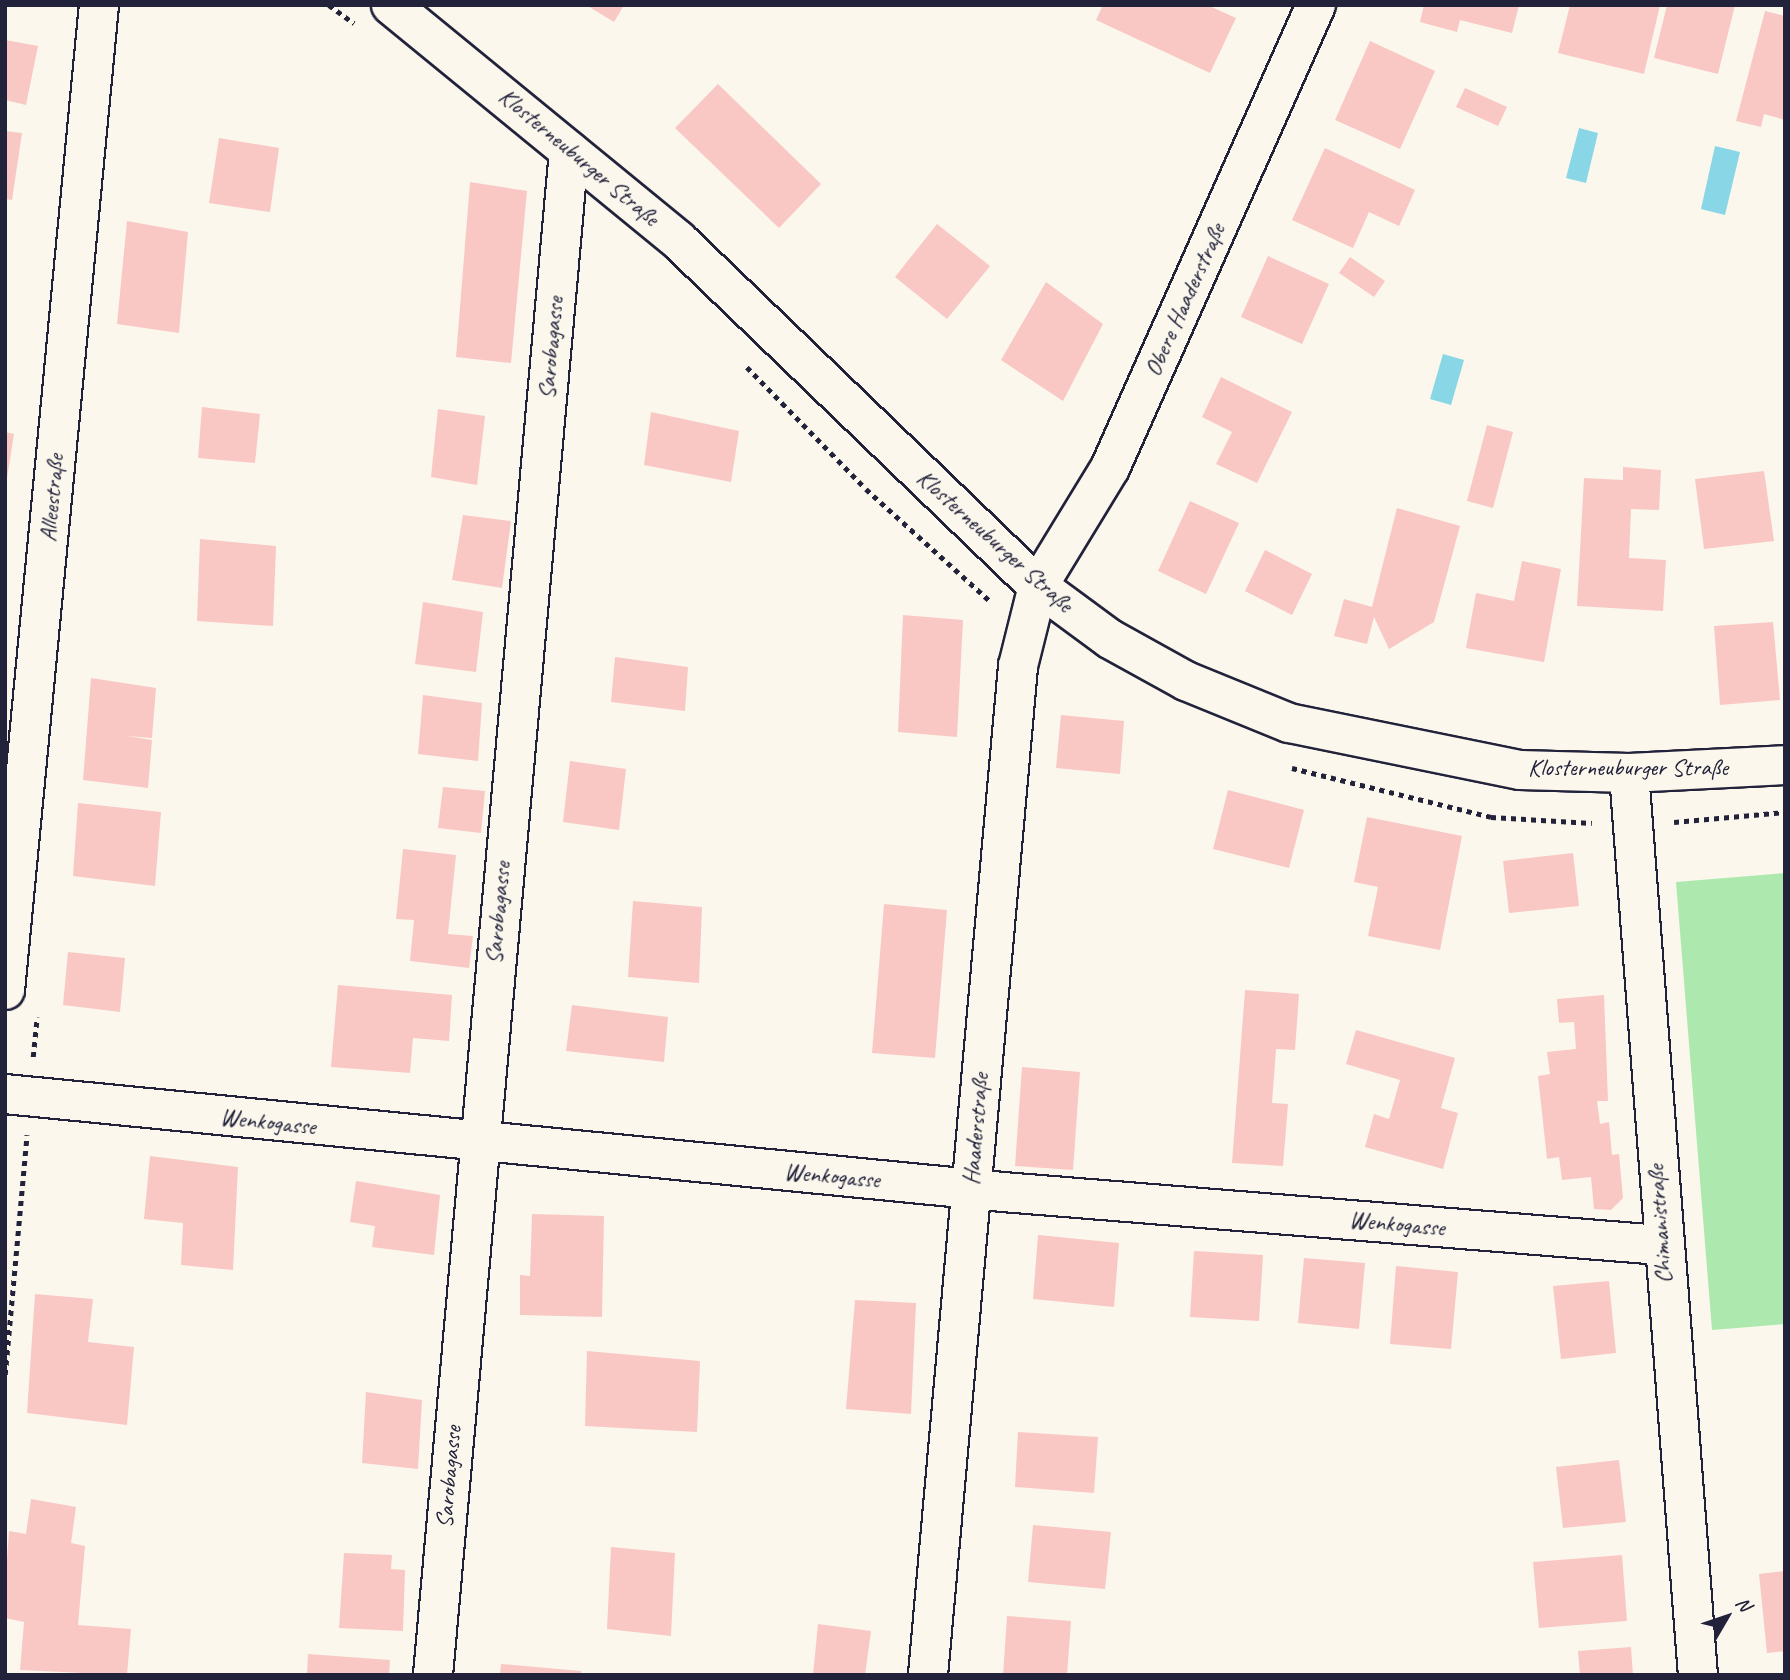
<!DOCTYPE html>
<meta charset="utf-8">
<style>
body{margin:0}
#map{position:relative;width:1790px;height:1680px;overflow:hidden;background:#fbf7ec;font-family:Caveat,sans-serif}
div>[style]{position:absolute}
.green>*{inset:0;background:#ade9af}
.water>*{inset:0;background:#88d6e6}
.building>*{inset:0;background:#f9c8c5}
.path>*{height:4.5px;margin-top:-2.25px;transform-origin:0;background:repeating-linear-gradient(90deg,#22223b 0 5px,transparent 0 10px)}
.roads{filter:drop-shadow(2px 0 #22223b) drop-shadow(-2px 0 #22223b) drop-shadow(0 2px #22223b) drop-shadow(0 -2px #22223b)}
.street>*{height:38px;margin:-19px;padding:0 19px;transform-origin:19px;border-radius:19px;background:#fbf7ec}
span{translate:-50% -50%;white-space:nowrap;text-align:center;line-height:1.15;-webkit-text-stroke:5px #fbf7ec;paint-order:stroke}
.street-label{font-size:24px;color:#22223b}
.frame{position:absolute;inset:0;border:7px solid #22223b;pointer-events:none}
.north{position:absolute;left:1692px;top:1582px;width:70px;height:70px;-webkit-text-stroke:5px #fbf7ec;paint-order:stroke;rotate:51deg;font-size:19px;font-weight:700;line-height:28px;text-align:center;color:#22223b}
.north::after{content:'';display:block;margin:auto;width:24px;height:32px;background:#22223b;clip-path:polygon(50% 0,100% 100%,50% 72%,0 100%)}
</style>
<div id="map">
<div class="green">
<i style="clip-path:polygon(1785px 873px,1785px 1324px,1712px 1330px,1676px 882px)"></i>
</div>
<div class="water">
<i style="clip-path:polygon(1579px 128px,1598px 133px,1586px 183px,1566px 178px)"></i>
<i style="clip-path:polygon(1715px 146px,1740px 152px,1725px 215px,1701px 209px)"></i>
<i style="clip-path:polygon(1443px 354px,1464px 360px,1451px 405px,1430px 399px)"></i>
</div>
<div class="building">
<i style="clip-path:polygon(586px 5px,624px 5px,614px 22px)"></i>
<i style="clip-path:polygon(1103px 5px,1207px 5px,1236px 18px,1210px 73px,1096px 20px)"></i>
<i style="clip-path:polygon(1424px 5px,1519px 5px,1512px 33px,1460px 20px,1457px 32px,1420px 22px)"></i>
<i style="clip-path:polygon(1570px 5px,1660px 5px,1644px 74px,1558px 53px)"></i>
<i style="clip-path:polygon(1667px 5px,1735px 5px,1718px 74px,1654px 58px)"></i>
<i style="clip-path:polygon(1765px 11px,1785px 16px,1785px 120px,1764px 114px,1761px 127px,1736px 121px)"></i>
<i style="clip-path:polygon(5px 40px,38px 46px,26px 105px,5px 100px)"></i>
<i style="clip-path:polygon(1370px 41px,1435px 71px,1400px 149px,1335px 120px)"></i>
<i style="clip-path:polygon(718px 84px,821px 184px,779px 228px,675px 128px)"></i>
<i style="clip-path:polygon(1465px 88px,1507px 107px,1498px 126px,1456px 107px)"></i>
<i style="clip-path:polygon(5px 131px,22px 133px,12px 200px,5px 199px)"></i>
<i style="clip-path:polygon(219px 138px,279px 148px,270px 212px,209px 203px)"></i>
<i style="clip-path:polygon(1325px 148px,1415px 190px,1399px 226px,1369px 212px,1353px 248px,1292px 220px)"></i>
<i style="clip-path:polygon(470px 182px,527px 191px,511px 363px,456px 357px)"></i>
<i style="clip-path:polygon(127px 221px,188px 232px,179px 333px,117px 324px)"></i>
<i style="clip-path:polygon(937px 224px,990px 266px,947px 319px,895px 277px)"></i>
<i style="clip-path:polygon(1268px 256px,1329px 284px,1302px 344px,1241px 317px)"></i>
<i style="clip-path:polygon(1350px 257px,1385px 281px,1374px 297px,1339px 273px)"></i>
<i style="clip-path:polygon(1046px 282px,1103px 324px,1063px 401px,1001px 360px)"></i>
<i style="clip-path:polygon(1221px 377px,1292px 412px,1257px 483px,1216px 464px,1232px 432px,1202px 417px)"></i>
<i style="clip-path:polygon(202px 407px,260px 414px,255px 463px,198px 458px)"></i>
<i style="clip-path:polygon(438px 409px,485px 416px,477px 485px,431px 477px)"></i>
<i style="clip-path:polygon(651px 412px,739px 431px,731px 482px,644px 465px)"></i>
<i style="clip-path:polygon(1487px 425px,1513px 432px,1493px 508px,1467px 501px)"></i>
<i style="clip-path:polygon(5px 432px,14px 434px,7px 478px,5px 478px)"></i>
<i style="clip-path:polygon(1623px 467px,1661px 470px,1659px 510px,1631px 509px,1629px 558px,1666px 560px,1663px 611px,1577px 606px,1584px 478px,1623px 480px)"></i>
<i style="clip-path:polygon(1764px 471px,1774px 541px,1704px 549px,1695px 479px)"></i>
<i style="clip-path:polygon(1190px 501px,1239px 523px,1206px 594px,1158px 571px)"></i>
<i style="clip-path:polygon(1397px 508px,1460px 526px,1434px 622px,1389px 649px,1374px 617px,1367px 644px,1334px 636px,1344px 599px,1372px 607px)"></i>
<i style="clip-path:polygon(463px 515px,511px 521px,502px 588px,452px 580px)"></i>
<i style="clip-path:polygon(200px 539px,276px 546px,273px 626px,197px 621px)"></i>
<i style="clip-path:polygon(1265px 550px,1312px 574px,1292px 615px,1245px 591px)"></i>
<i style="clip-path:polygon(1522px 561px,1561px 569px,1544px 662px,1466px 648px,1476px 593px,1514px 601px)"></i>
<i style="clip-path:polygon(423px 602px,483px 612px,476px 672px,415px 664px)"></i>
<i style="clip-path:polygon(903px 615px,963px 620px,957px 737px,898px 732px)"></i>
<i style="clip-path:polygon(1773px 622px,1780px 700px,1720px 705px,1714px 626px)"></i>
<i style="clip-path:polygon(615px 657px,688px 667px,685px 711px,611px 702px)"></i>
<i style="clip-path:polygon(91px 678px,156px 688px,152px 738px,127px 736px,152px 740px,148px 788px,83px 780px)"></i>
<i style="clip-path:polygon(423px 695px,482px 703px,478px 761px,418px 754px)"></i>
<i style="clip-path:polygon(1061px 715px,1124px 721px,1120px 774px,1056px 768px)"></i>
<i style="clip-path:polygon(570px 761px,626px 769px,619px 830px,563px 822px)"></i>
<i style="clip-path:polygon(443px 787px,485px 791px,481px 833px,438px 828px)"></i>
<i style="clip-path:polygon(1228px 790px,1304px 810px,1289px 868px,1213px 849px)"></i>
<i style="clip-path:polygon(78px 803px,161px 812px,155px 886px,73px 876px)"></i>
<i style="clip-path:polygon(1367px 817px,1462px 836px,1440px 950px,1368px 936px,1378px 887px,1354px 882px)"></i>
<i style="clip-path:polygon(403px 849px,456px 855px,448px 934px,473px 936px,469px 968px,410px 961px,414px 920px,396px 919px)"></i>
<i style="clip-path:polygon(1573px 853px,1579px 906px,1509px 913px,1503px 861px)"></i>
<i style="clip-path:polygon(633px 901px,702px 907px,699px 983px,628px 977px)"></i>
<i style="clip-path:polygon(884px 904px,947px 910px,935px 1058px,872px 1053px)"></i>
<i style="clip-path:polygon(68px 952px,125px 958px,120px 1012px,63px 1005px)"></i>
<i style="clip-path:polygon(338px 985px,452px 995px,449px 1041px,413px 1038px,410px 1073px,331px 1067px)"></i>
<i style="clip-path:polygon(1245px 990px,1299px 994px,1295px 1050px,1276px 1049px,1272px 1103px,1288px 1104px,1283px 1166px,1232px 1163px)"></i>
<i style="clip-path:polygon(1604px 995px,1608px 1101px,1597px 1101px,1600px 1124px,1609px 1122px,1612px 1155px,1619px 1154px,1623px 1198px,1611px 1210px,1594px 1209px,1591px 1177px,1562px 1180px,1559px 1157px,1547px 1159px,1538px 1076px,1550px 1074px,1547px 1052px,1576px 1049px,1574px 1022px,1559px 1023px,1557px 999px)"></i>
<i style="clip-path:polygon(572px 1005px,668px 1017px,664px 1062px,566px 1051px)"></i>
<i style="clip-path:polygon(1356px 1030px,1455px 1058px,1441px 1108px,1458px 1113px,1443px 1169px,1365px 1147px,1374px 1114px,1389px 1119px,1400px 1080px,1346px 1064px)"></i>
<i style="clip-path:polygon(1022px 1067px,1080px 1072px,1073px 1170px,1015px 1166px)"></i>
<i style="clip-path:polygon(150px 1156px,238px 1167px,233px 1270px,181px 1265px,183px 1223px,144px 1219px)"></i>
<i style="clip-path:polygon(356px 1181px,440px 1195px,434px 1255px,372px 1247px,375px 1226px,350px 1222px)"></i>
<i style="clip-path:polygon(532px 1214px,604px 1216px,602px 1317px,520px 1315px,520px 1275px,530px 1276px)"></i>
<i style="clip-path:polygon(1038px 1235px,1119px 1243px,1114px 1307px,1033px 1299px)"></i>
<i style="clip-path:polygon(1194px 1251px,1263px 1255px,1259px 1321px,1190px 1317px)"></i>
<i style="clip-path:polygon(1304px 1258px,1365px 1263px,1359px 1329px,1298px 1323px)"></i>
<i style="clip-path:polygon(1396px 1266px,1458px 1272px,1451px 1349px,1390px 1344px)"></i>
<i style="clip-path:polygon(1609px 1281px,1616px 1353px,1561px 1359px,1553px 1286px)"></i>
<i style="clip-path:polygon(35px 1294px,93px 1299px,88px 1342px,134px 1347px,127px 1425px,27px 1413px)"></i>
<i style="clip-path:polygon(855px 1300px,916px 1303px,911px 1414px,846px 1409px)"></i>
<i style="clip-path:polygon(587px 1351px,700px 1361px,697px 1432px,585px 1426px)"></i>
<i style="clip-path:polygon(366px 1392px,422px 1400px,418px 1469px,362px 1463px)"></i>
<i style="clip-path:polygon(1018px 1432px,1098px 1437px,1094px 1493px,1015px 1487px)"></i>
<i style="clip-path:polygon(1619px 1460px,1626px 1522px,1563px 1528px,1556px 1467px)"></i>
<i style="clip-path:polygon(31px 1499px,76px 1507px,71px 1543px,85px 1546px,78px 1625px,131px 1629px,127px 1675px,20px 1670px,24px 1622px,5px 1618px,6px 1574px,9px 1531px,26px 1534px)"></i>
<i style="clip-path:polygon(1033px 1525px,1111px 1532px,1105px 1589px,1028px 1582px)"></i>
<i style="clip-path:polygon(611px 1547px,675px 1553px,671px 1636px,607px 1629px)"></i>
<i style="clip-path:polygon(344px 1553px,392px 1555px,391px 1569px,405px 1570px,403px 1631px,339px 1628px)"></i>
<i style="clip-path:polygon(1622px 1555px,1627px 1621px,1539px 1628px,1533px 1562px)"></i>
<i style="clip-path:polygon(1785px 1571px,1785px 1651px,1767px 1653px,1759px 1574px)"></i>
<i style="clip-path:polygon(1007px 1616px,1071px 1621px,1067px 1675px,1003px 1675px)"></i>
<i style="clip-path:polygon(818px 1624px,871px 1631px,865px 1675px,813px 1675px)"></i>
<i style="clip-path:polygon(1631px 1647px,1633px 1675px,1580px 1675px,1578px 1651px)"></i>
<i style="clip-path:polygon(308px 1654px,390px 1660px,389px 1675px,307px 1675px)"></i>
<i style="clip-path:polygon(501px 1664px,581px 1671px,581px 1675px,500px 1675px)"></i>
</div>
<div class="path">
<i style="left:329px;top:5px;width:31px;rotate:36deg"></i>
<i style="left:747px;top:367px;width:170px;rotate:45.7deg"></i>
<i style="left:866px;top:489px;width:167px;rotate:42.1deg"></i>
<i style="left:1292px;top:768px;width:205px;rotate:13.8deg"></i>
<i style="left:1491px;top:817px;width:101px;rotate:3.4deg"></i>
<i style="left:1674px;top:822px;width:111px;rotate:-5.1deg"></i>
<i style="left:33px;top:1057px;width:40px;rotate:-84.3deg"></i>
<i style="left:5px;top:1375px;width:241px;rotate:-84.8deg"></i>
</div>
<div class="roads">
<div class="street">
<i style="left:391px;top:5px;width:371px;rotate:39.3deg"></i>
<i style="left:678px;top:240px;width:499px;rotate:43.9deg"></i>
<i style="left:1038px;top:586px;width:89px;rotate:36.4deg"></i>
<i style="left:1110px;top:639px;width:87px;rotate:28.9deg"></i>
<i style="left:1186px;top:681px;width:111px;rotate:22.2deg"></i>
<i style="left:1289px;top:723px;width:236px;rotate:11.5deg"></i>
<i style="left:1520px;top:770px;width:109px;rotate:1.6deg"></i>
<i style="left:1629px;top:773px;width:156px;rotate:-2.9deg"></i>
<i style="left:1629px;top:773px;width:905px;rotate:85.63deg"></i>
<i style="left:5px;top:990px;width:989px;rotate:-84.55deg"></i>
<i style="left:5px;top:1094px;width:1003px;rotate:5.61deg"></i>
<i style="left:1003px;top:1192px;width:660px;rotate:4.61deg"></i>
<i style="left:433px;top:1675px;width:1530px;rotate:-84.9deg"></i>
<i style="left:928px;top:1675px;width:1013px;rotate:-84.9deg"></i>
<i style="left:1018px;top:666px;width:82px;rotate:-76deg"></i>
<i style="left:1038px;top:586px;width:138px;rotate:-58.6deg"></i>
<i style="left:1110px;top:468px;width:507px;rotate:-66.01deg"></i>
</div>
</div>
<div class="street-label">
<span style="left:579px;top:157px;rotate:40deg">Klosterneuburger Straße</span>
<span style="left:1185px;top:300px;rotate:-66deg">Obere Haaderstraße</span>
<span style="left:551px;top:348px;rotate:-85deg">Sarobagasse</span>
<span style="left:52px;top:498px;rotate:-85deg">Alleestraße</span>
<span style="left:995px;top:541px;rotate:42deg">Klosterneuburger Straße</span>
<span style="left:1628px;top:768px">Klosterneuburger Straße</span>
<span style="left:498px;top:913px;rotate:-85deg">Sarobagasse</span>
<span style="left:268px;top:1122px;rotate:6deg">Wenkogasse</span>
<span style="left:976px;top:1129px;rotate:-85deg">Haaderstraße</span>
<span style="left:832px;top:1176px;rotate:5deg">Wenkogasse</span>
<span style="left:1397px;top:1224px;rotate:5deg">Wenkogasse</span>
<span style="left:1660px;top:1224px;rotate:-94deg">Chimanistraße</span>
<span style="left:449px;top:1477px;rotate:-85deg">Sarobagasse</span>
</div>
<div class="frame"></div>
<div class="north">N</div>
</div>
